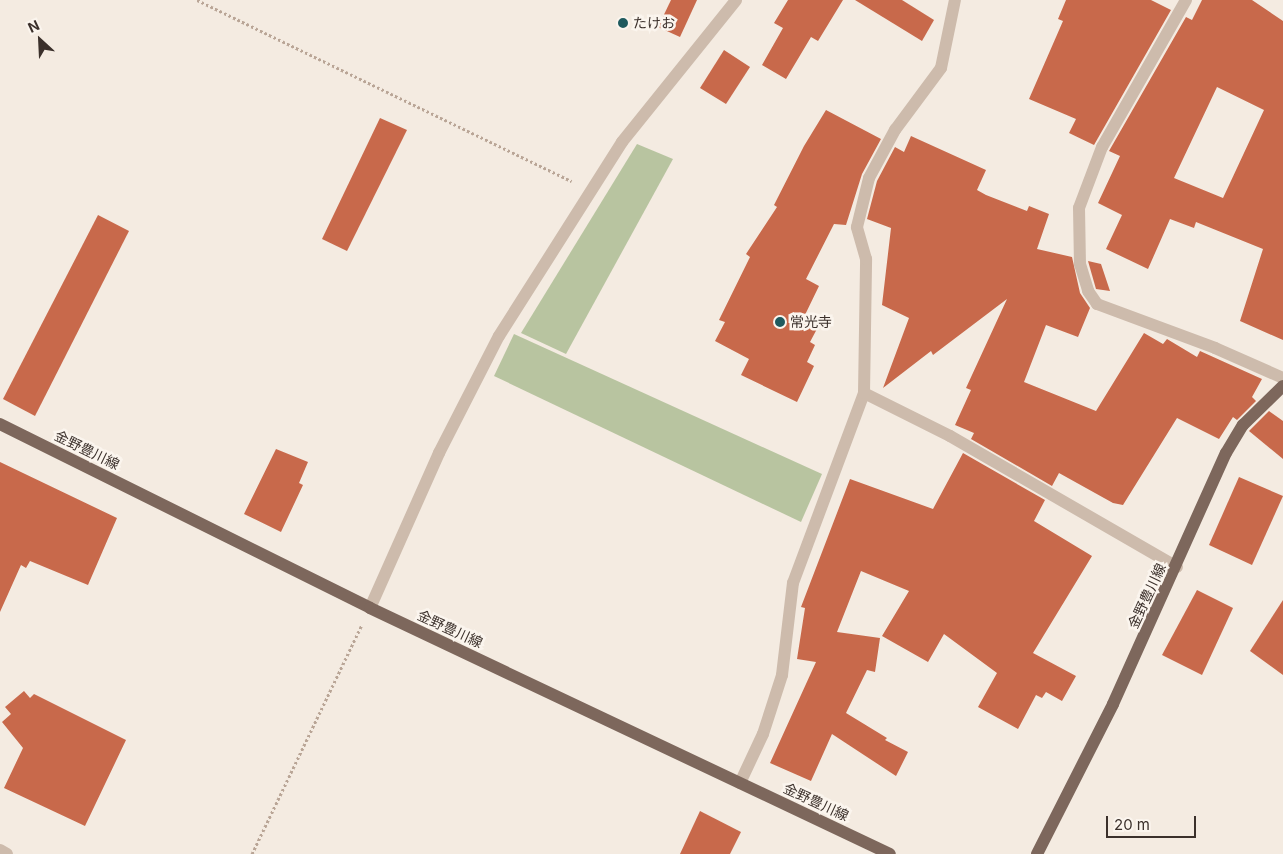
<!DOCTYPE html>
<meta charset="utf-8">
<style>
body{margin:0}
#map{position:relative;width:1283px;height:854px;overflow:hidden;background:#f4ebe1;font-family:Inter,"Noto Sans JP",sans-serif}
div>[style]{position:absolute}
.green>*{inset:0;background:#b8c4a0}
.building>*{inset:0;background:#c8694b}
.path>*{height:3px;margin-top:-1.5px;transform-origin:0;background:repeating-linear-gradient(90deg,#b9a596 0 2.5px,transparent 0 5px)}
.minor>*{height:12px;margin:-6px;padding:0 6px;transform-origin:6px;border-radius:6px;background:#cdbbac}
.major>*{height:12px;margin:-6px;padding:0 6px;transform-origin:6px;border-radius:6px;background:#7d675c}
.dots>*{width:14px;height:14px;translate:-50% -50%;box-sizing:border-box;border:2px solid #fbf5ee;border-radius:50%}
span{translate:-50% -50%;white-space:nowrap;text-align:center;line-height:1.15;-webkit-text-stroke:5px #fbf5ee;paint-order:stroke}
.poi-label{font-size:14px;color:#3b302b}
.left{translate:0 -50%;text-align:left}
.street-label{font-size:14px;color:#3b302b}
.north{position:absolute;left:15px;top:15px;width:50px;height:50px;-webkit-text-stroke:4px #fbf5ee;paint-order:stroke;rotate:335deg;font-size:14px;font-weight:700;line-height:20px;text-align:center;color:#3b302b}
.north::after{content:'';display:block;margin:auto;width:18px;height:22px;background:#3b302b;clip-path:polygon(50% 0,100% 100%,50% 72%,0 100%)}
.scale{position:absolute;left:1106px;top:816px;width:90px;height:22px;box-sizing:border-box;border:2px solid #3b302b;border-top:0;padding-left:6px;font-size:15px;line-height:18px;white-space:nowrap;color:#3b302b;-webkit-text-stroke:4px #fbf5ee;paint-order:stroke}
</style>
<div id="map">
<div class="green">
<i style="clip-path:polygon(637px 144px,673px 159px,566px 354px,521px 333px)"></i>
<i style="clip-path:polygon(514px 334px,822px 474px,801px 522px,494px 376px)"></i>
</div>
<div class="building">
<i style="clip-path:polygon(671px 0,697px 0,680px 37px,658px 27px)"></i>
<i style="clip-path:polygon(788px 0,843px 0,818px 41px,811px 37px,786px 79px,762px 65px,783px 28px,774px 23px)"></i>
<i style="clip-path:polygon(855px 0,902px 0,934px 20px,922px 41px)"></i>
<i style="clip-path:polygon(1066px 0,1151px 0,1171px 10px,1094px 145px,1069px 133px,1076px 119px,1029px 99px,1063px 21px,1058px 19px)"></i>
<i style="clip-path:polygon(evenodd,1202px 0,1252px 0,1283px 21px,1283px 340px,1240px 321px,1263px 249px,1196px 222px,1194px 228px,1170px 219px,1148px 269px,1106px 249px,1122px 215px,1098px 203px,1120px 156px,1109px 151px,1186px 17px,1192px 20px,1202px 0,1217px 87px,1264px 110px,1223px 198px,1174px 178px,1217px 87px)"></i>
<i style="clip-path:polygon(724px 50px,750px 67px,726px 104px,700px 88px)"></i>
<i style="clip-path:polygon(826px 110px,881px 139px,862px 174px,846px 225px,834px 224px,806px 279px,819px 286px,803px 319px,818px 327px,810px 342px,815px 345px,807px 362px,814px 366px,797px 402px,741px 375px,749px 359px,715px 341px,725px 322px,719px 320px,750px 257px,746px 254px,777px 207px,774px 205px,804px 146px)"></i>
<i style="clip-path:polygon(380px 118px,407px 130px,347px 251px,322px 239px)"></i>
<i style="clip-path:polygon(911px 136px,986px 170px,977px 190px,986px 195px,1027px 211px,1029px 206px,1049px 214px,1037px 249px,1072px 257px,1080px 293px,1090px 308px,1078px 337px,1046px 325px,1024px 382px,1096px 411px,1144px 333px,1163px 344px,1167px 339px,1197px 357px,1200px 351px,1262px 379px,1252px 397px,1256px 401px,1237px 420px,1233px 417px,1219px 439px,1177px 418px,1123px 505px,1113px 503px,1059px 473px,1052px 486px,971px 439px,974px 433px,955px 425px,971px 390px,966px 388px,1007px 299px,933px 355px,931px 351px,883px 388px,909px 318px,882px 305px,891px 228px,867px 219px,877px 181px,895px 147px,904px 152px)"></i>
<i style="clip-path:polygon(98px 215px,129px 231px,35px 416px,3px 399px)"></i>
<i style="clip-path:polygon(1088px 261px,1101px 264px,1110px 291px,1096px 289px)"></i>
<i style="clip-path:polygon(1269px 411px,1283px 421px,1283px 459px,1249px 431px)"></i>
<i style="clip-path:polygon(276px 449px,308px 462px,299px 483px,303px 485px,281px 532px,244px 514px)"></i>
<i style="clip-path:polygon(963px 453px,1045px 500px,1034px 521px,1092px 556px,1033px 653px,1076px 676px,1062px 701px,1046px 692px,1042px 698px,1036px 695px,1018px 729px,978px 707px,997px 673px,944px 634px,928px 662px,882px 636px,909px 591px,861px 571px,837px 632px,880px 638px,875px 672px,867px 670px,846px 713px,887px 738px,885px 740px,908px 752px,896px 776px,832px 734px,811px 781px,770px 763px,816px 662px,797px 659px,805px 608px,801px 607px,850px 479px,933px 509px)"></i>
<i style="clip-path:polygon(0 462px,117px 518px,88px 585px,30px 561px,26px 568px,21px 565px,0 612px)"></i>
<i style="clip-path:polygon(1239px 477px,1283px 496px,1252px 565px,1209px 545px)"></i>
<i style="clip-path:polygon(1197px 590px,1233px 608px,1202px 675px,1162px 655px)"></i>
<i style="clip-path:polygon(1283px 600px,1283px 675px,1250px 651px)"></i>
<i style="clip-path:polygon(24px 691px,30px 698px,34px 694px,126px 740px,85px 826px,4px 788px,23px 748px,2px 722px,11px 714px,5px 707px)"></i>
<i style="clip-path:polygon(700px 811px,741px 832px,730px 854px,680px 854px)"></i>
</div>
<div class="path">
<i style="left:197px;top:0;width:416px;rotate:25.8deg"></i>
<i style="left:252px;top:854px;width:253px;rotate:-64.4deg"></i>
</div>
<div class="minor">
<i style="left:1186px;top:0;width:169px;rotate:119.7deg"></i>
<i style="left:1102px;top:147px;width:65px;rotate:110.7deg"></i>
<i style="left:1079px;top:208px;width:56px;rotate:89deg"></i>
<i style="left:1080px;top:264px;width:28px;rotate:73deg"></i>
<i style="left:1088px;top:291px;width:16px;rotate:55deg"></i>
<i style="left:1097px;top:304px;width:126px;rotate:20.4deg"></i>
<i style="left:1215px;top:348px;width:74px;rotate:23.8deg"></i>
<i style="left:864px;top:393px;width:96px;rotate:26.6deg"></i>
<i style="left:950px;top:436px;width:262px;rotate:30deg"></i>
<i style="left:370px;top:608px;width:170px;rotate:-66deg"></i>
<i style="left:439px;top:453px;width:131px;rotate:-62.9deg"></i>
<i style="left:499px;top:336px;width:230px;rotate:-57.6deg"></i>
<i style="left:622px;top:142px;width:182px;rotate:-51.2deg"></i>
<i style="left:740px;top:783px;width:54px;rotate:-64.9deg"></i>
<i style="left:763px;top:734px;width:62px;rotate:-72.1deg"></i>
<i style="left:782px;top:675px;width:93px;rotate:-83.2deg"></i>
<i style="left:793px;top:583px;width:203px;rotate:-69.5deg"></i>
<i style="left:864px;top:393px;width:134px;rotate:-89.1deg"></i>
<i style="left:866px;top:259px;width:33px;rotate:-106deg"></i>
<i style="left:857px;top:227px;width:50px;rotate:-76.2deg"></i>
<i style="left:869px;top:178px;width:55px;rotate:-61.6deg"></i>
<i style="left:895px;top:130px;width:77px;rotate:-53.4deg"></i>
<i style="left:941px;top:68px;width:69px;rotate:-78.4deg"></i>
<i style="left:0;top:850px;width:8px;rotate:30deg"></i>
</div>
<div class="major">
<i style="left:0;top:424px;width:413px;rotate:26.4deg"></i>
<i style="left:370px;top:608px;width:575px;rotate:25.32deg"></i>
<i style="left:1037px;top:854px;width:168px;rotate:-63.1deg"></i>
<i style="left:1113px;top:704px;width:275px;rotate:-65.8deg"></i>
<i style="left:1226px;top:453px;width:33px;rotate:-59deg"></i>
<i style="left:1243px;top:425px;width:56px;rotate:-44.3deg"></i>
</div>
<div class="dots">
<i style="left:623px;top:23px;background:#1f5a5e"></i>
<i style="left:780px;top:322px;background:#1f5a5e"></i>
</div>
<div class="poi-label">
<span class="left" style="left:633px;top:23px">たけお</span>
<span class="left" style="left:790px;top:322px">常光寺</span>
</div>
<div class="street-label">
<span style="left:87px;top:450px;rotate:26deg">金野豊川線</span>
<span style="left:1147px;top:596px;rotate:-65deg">金野豊川線</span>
<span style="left:450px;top:629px;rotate:25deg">金野豊川線</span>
<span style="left:816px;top:802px;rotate:25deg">金野豊川線</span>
</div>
<div class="north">N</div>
<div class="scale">20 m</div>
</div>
